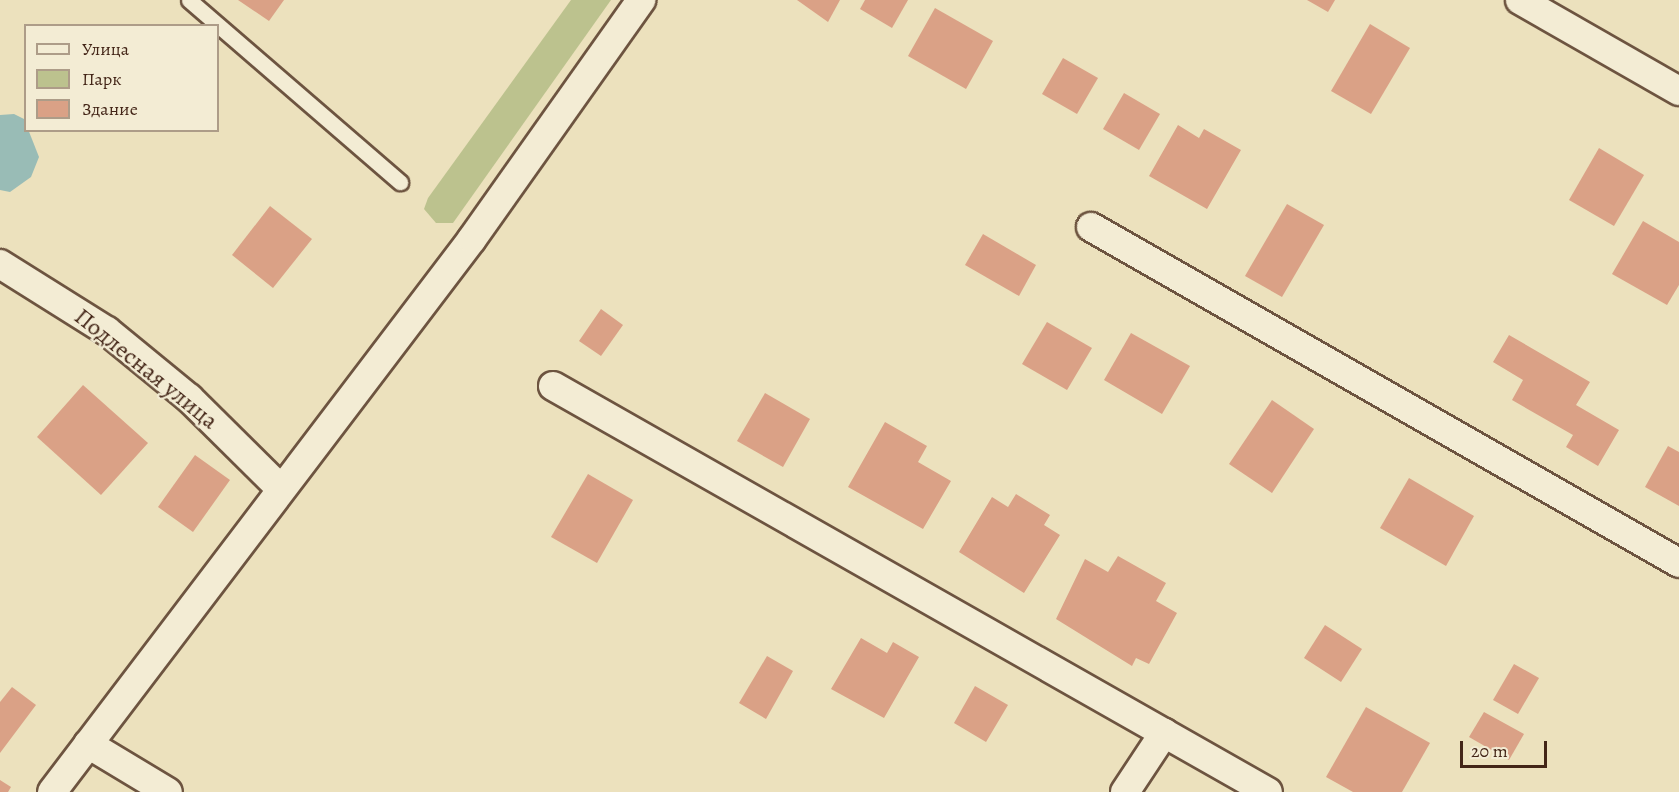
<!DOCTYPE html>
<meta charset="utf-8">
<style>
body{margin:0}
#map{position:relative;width:1679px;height:792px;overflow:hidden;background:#ece1bd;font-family:Alegreya,serif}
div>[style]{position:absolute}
.green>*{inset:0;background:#bcc28e}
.water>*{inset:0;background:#99bcb6}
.building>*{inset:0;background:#daa186}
.roads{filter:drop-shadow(2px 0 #6d5440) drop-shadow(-2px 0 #6d5440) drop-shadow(0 2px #6d5440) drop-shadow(0 -2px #6d5440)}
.service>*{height:15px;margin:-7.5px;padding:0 7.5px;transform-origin:7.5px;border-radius:7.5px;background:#f3ecd4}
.minor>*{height:28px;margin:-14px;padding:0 14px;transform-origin:14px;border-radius:14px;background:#f3ecd4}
span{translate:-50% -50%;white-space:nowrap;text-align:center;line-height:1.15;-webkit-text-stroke:4.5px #f3ecd4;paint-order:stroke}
.street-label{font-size:24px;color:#432517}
.legend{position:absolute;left:24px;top:24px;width:195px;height:108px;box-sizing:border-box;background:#f3ecd4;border:2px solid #ad9c88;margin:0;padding:8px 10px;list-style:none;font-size:18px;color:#432517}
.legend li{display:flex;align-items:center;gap:12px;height:30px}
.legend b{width:30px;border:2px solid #ad9c88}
.scale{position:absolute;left:1460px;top:741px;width:87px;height:27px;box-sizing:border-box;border:3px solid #432517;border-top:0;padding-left:8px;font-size:18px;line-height:21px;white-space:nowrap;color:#432517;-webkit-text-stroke:4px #f3ecd4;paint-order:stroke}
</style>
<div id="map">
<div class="green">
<i style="clip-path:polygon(571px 0,611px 0,453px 223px,436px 223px,424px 209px,428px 198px)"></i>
</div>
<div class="water">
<i style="clip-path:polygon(14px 114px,24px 119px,39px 157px,31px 177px,10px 192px,0 190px,0 115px)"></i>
</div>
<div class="building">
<i style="clip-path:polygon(238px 0,284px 0,269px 21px)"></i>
<i style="clip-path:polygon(797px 0,840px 0,828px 22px)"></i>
<i style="clip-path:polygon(865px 0,908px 0,892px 28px,860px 9px)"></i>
<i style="clip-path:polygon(1307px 0,1335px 0,1328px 12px)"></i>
<i style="clip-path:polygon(935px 8px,993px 41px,966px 89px,908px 56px)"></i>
<i style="clip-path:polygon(1370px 24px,1410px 48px,1371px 114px,1331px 91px)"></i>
<i style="clip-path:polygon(1063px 58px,1098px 78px,1077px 114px,1042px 94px)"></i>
<i style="clip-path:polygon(1124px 93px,1160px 114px,1139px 150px,1103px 129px)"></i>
<i style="clip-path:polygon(1178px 125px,1199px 138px,1204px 129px,1241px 150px,1207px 209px,1149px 176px)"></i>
<i style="clip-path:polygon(1599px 148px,1644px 175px,1614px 226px,1569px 200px)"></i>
<i style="clip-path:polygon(1287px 204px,1324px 225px,1282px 297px,1245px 276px)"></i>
<i style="clip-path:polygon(270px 206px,312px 239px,273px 288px,232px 255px)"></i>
<i style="clip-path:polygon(1643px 221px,1679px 242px,1679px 285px,1667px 305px,1612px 274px)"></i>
<i style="clip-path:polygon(983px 234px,1036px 265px,1019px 296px,965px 265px)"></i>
<i style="clip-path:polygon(601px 309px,623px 325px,601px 356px,579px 341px)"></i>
<i style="clip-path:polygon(1047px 322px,1092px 348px,1067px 390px,1022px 364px)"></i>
<i style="clip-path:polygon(1131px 333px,1190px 366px,1162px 414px,1104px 380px)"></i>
<i style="clip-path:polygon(1509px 335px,1590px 382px,1576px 405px,1619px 430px,1598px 466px,1566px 447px,1573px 435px,1512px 400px,1523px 380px,1493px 362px)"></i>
<i style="clip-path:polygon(83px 385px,148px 443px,101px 495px,37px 437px)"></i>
<i style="clip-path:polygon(765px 393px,810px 419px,783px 467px,737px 441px)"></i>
<i style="clip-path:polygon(1272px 400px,1314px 429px,1272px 493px,1229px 464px)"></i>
<i style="clip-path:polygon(885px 422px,927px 446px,918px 462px,951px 481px,923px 529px,848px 487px)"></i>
<i style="clip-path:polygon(1668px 446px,1679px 452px,1679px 506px,1645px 487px)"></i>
<i style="clip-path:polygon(195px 455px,230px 480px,193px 532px,158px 507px)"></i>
<i style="clip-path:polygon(588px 474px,633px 500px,597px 563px,551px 537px)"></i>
<i style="clip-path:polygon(1409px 478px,1474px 516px,1446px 566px,1380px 528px)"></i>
<i style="clip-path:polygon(1016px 494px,1050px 515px,1044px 525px,1060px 535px,1024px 593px,959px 552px,992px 497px,1008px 507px)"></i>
<i style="clip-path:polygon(1118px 556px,1166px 583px,1156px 601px,1177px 613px,1149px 664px,1136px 658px,1132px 666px,1056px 619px,1085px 559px,1108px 572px)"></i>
<i style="clip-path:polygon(1325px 625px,1362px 649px,1341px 682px,1304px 658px)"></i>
<i style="clip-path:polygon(861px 638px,887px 653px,893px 642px,919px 657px,884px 718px,831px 689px)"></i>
<i style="clip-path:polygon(767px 656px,793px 671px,766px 719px,739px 703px)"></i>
<i style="clip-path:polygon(1514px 664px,1539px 678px,1518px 714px,1493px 700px)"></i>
<i style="clip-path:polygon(975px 686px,1008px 705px,986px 742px,954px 723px)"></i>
<i style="clip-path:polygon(12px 687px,36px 705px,0 753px,0 702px)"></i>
<i style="clip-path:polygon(1366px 707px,1430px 743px,1402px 792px,1353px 792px,1326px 777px)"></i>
<i style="clip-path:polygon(1484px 712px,1524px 734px,1509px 760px,1469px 737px)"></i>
<i style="clip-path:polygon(0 780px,11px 787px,8px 792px,0 792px)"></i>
</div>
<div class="roads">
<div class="service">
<i style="left:189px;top:0;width:279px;rotate:40.8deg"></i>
</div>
<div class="minor">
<i style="left:1520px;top:0;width:183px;rotate:29.8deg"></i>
<i style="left:1091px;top:227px;width:677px;rotate:29.74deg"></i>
<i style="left:0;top:264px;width:126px;rotate:32.1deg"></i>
<i style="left:107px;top:331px;width:106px;rotate:39.3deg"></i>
<i style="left:189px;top:398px;width:129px;rotate:44.7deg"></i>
<i style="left:553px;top:386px;width:822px;rotate:29.59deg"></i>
<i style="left:88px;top:744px;width:93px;rotate:31deg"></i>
<i style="left:52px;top:792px;width:694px;rotate:-52.78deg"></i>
<i style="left:472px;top:239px;width:293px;rotate:-54.7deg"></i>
<i style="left:1125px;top:792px;width:71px;rotate:-56.5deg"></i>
</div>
</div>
<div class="street-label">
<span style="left:146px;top:369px;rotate:39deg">Подлесная улица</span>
</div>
<ul class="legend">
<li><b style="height:8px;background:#f3ecd4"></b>Улица</li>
<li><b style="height:16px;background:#bcc28e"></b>Парк</li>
<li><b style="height:16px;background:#daa186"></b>Здание</li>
</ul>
<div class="scale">20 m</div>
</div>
